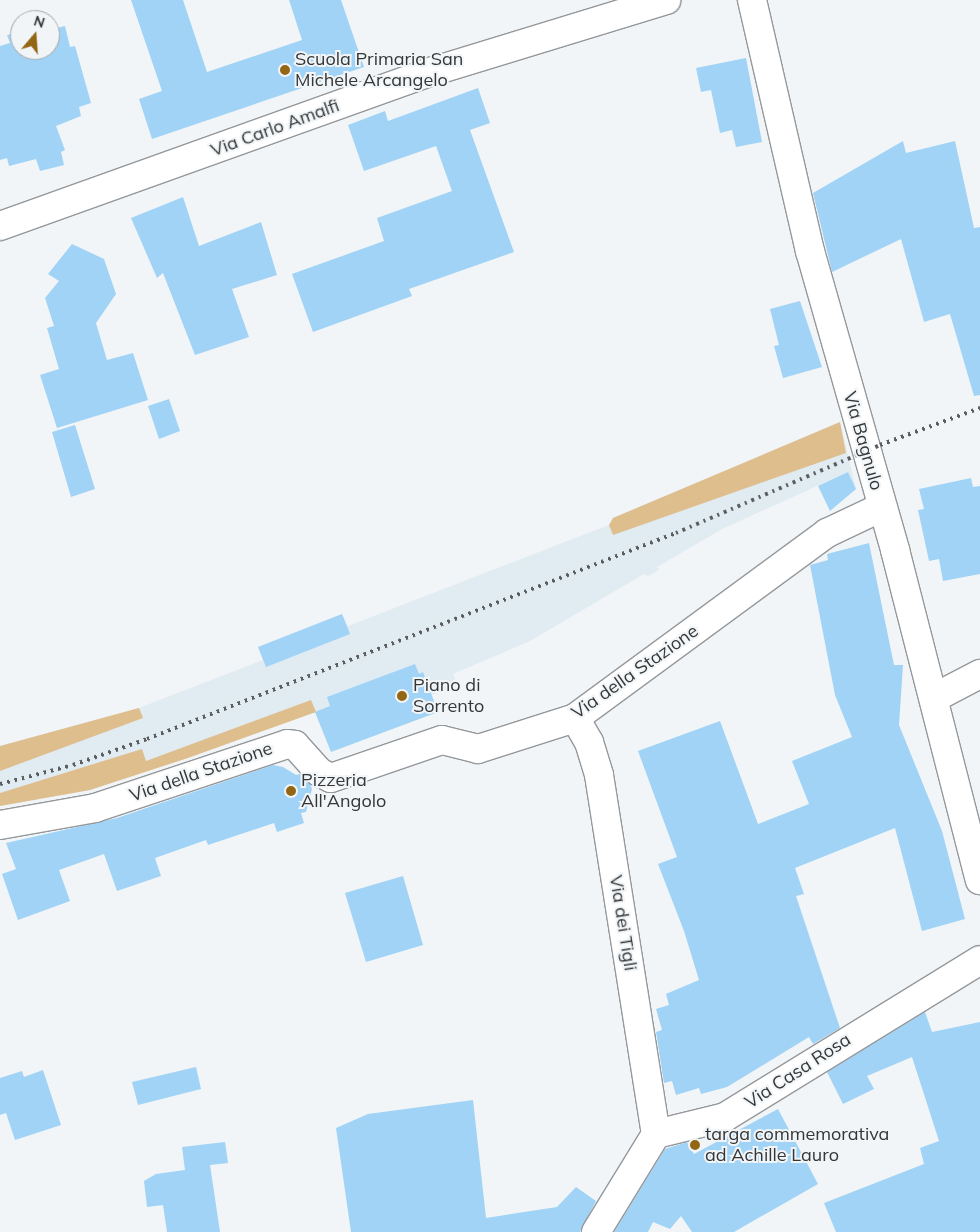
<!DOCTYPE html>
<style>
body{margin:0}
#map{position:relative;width:980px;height:1232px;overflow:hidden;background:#f1f5f7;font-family:Mulish,sans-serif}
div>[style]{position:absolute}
.built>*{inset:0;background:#e0ebf2}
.green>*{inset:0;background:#dfbe8e}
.building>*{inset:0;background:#a0d3f6}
.roads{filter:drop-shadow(1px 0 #95989b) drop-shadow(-1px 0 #95989b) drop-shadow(0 1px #95989b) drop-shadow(0 -1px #95989b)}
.minor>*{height:28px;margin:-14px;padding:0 14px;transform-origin:14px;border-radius:14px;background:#fff}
.rail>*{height:4px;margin-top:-2px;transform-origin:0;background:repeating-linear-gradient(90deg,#5b5d5e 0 2.5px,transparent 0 7.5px)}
.dots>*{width:14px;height:14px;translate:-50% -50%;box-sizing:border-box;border:2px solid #f1f5f7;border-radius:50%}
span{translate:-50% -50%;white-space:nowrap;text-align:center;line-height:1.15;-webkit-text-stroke:4px #f1f5f7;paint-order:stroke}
.poi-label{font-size:18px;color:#343637}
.left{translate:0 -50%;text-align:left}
.street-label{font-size:18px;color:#343637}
.north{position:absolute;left:10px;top:10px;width:50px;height:50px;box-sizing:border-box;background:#f1f5f7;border:1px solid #a5a9aa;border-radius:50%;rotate:18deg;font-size:14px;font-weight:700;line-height:20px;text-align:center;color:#343637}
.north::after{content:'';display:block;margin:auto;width:18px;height:22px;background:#936613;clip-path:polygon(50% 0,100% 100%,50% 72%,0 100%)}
</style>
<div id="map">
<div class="built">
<i style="clip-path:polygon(840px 422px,856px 489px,848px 472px,722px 529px,657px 567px,659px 570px,648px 576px,644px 574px,530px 641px,453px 674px,457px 685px,432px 695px,438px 712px,331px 751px,315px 712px,90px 790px,0 806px,0 746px,139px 708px,263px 660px,258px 647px,342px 614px,348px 626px,609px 525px,613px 518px)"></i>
</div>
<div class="green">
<i style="clip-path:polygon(840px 422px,846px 453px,613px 535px,609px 525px,613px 518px)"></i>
<i style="clip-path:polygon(311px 700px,316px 712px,188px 758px,90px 790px,0 806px,0 793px,142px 749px,146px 761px)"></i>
<i style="clip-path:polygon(139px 708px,143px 718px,0 771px,0 746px)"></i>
</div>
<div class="building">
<i style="clip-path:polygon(131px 0,183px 0,207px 72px,302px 40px,289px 0,341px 0,364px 67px,152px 139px,139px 99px,162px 91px)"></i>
<i style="clip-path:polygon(50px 24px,53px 29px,65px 26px,70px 47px,75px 46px,91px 103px,79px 107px,81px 116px,56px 126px,65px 150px,61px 152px,64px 165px,40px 171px,36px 159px,9px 166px,7px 158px,0 160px,0 46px,10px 43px,7px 35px,20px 32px,20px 50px,50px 50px)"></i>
<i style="clip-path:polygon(746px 58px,762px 142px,736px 147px,732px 130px,720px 133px,711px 90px,701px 92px,696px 68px)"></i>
<i style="clip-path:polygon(478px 88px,490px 123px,470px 130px,514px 252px,409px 289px,412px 296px,313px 332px,292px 274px,384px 241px,377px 218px,452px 191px,436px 146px,364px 171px,348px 125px,385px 111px,388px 121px)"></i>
<i style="clip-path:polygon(903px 141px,906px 153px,955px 141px,974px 228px,980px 227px,980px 395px,974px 396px,950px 314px,924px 322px,901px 239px,832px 272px,813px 193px)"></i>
<i style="clip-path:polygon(183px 197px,199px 246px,261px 222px,277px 275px,232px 289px,249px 337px,195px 355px,163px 273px,157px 278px,131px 218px)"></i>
<i style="clip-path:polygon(72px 244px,104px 259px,116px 294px,96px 323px,107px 360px,133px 353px,148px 400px,57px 428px,40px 375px,59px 369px,47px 328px,54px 326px,45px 298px,59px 281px,48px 274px)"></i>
<i style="clip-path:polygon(800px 301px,822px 367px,783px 378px,774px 346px,779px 345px,770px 309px)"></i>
<i style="clip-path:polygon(169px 399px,180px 431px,159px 439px,148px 406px)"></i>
<i style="clip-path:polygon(75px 425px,95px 489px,71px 497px,52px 432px)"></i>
<i style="clip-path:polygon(848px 472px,856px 489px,830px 511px,818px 486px)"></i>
<i style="clip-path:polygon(971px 478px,973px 487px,980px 486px,980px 574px,943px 581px,939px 559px,929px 561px,918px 510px,924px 509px,919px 489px)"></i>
<i style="clip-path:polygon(869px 543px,894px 665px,903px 665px,899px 725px,942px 831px,965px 919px,922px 931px,895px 828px,795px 868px,804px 894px,796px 896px,840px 1028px,813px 1044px,809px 1037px,727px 1087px,701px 1094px,699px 1088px,676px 1095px,672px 1081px,664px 1083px,656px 1032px,662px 1030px,656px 1009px,669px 1005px,666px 994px,699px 980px,684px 931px,658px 864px,677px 857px,638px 751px,720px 721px,758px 824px,809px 804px,792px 761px,852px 737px,835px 695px,810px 565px,828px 560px,827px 554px)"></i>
<i style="clip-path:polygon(342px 614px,350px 634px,266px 667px,258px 647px)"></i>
<i style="clip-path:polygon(415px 664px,419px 674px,423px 672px,438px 712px,331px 752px,315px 712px,330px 706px,327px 697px)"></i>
<i style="clip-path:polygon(273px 765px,283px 767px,296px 775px,300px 774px,310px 784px,312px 789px,306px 812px,301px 813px,304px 823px,277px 832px,274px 823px,208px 845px,206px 840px,155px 858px,161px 876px,117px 891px,104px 854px,59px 870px,70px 901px,18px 920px,2px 874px,16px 869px,6px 843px,117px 818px)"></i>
<i style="clip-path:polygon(403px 876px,423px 945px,366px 962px,345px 893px)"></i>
<i style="clip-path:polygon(925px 1012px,932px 1032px,980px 1022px,980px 1232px,836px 1232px,824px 1203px,924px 1164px,920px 1148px,939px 1141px,912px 1057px,867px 1076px,874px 1089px,843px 1104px,827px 1072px)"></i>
<i style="clip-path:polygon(196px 1067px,201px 1089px,138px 1105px,132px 1082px)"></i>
<i style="clip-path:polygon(43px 1070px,61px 1125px,15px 1140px,6px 1113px,0 1115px,0 1078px,22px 1071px,24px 1077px)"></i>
<i style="clip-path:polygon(473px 1100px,486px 1218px,557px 1207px,576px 1187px,596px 1201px,580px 1232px,351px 1232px,336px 1128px,368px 1114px)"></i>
<i style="clip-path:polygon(778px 1109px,818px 1184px,734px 1232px,692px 1232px,681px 1216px,670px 1229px,653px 1222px,648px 1232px,614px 1232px,665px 1149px,687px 1142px,694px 1154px)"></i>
<i style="clip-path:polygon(225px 1142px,228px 1163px,210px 1165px,220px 1232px,167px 1232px,163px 1205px,147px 1207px,144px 1181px,156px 1174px,185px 1170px,182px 1147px)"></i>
</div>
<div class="roads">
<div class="minor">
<i style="left:752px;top:0;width:258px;rotate:77deg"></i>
<i style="left:810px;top:251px;width:311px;rotate:74.1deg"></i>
<i style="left:895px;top:550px;width:341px;rotate:75.6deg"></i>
<i style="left:0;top:226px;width:461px;rotate:-19.7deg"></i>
<i style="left:434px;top:71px;width:243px;rotate:-17deg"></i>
<i style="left:934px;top:698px;width:52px;rotate:-27.6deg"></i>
<i style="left:575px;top:718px;width:28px;rotate:60deg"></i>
<i style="left:589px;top:742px;width:34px;rotate:73deg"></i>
<i style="left:599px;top:775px;width:363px;rotate:81deg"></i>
<i style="left:0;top:825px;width:97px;rotate:-10.1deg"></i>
<i style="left:95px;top:808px;width:202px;rotate:-18.4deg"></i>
<i style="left:287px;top:744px;width:8px;rotate:7deg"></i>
<i style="left:295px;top:745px;width:36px;rotate:48deg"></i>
<i style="left:319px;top:772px;width:13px;rotate:27deg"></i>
<i style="left:331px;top:778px;width:117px;rotate:-18.9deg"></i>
<i style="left:442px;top:740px;width:37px;rotate:14deg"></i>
<i style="left:478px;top:749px;width:102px;rotate:-17.7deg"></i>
<i style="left:575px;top:718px;width:313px;rotate:-36.3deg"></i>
<i style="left:827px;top:533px;width:61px;rotate:-25.3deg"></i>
<i style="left:596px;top:1232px;width:115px;rotate:-58.5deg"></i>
<i style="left:656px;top:1134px;width:71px;rotate:-13.8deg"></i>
<i style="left:725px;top:1117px;width:299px;rotate:-31.6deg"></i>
</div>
</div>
<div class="rail">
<i style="left:0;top:784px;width:75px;rotate:-14.6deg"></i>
<i style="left:73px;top:765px;width:78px;rotate:-19.4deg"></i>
<i style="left:147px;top:739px;width:568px;rotate:-21.28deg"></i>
<i style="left:676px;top:533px;width:222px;rotate:-23.3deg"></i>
<i style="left:880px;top:445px;width:107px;rotate:-20.3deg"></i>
</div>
<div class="dots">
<i style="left:285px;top:70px;background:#936613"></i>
<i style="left:402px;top:696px;background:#936613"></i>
<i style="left:291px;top:791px;background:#936613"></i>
<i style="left:695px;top:1145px;background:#936613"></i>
</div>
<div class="poi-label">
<span class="left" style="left:295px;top:70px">Scuola Primaria San<br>Michele Arcangelo</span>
<span class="left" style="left:413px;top:696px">Piano di<br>Sorrento</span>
<span class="left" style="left:301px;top:791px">Pizzeria<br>All'Angolo</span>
<span class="left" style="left:705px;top:1145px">targa commemorativa<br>ad Achille Lauro</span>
</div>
<div class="street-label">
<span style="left:275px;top:128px;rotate:-20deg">Via Carlo Amalfi</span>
<span style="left:863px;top:441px;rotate:74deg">Via Bagnulo</span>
<span style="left:635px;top:672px;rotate:-35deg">Via della Stazione</span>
<span style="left:201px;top:772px;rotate:-19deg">Via della Stazione</span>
<span style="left:623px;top:923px;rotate:81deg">Via dei Tigli</span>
<span style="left:798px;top:1071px;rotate:-33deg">Via Casa Rosa</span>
</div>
<div class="north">N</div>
</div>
